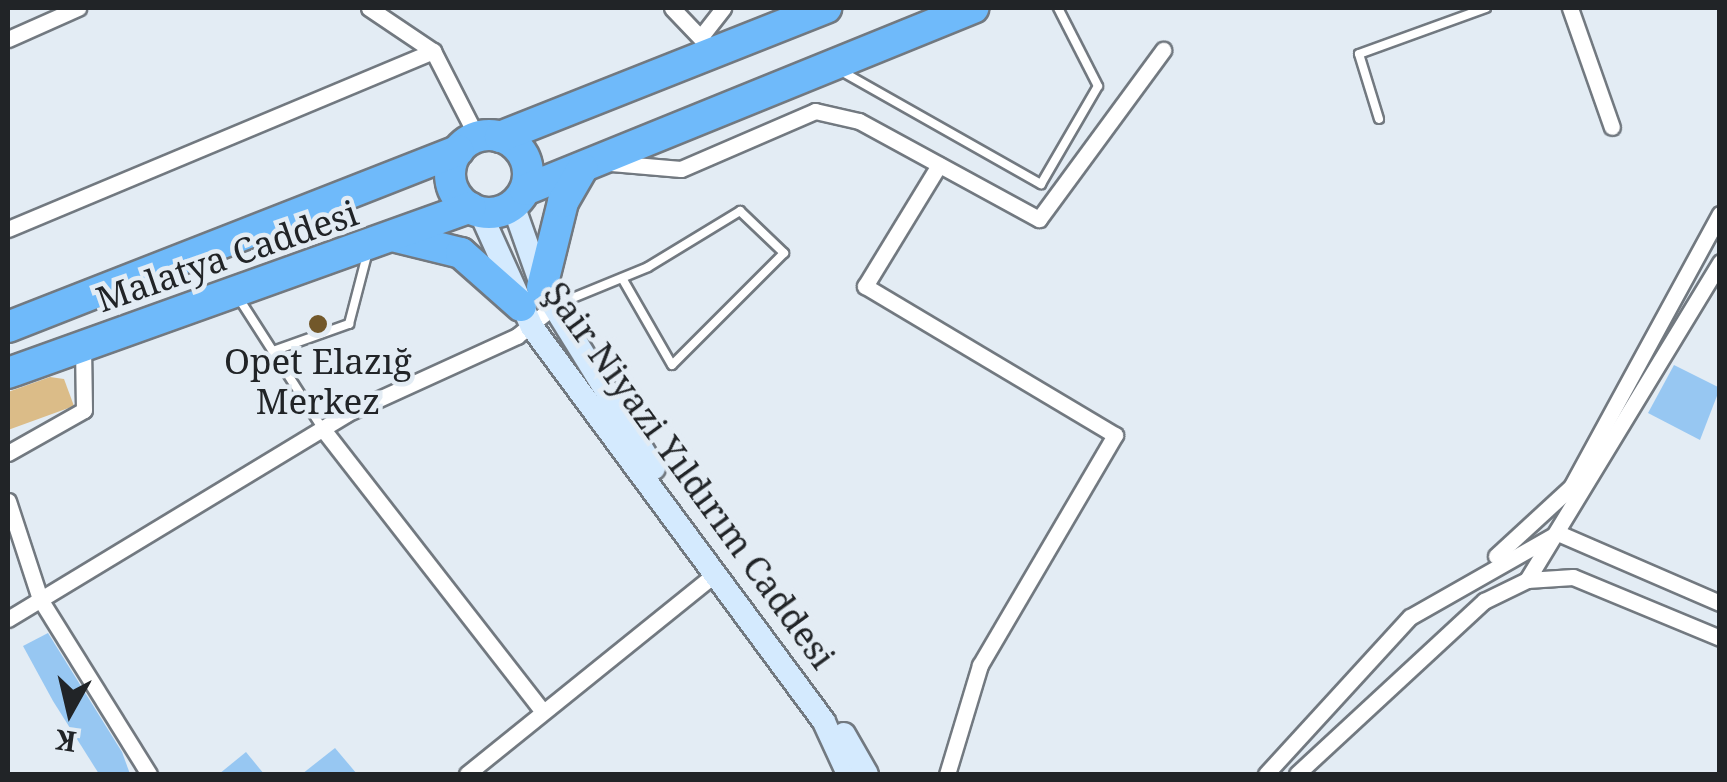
<!DOCTYPE html>
<meta charset="utf-8">
<style>
body{margin:0}
#map{position:relative;width:1727px;height:782px;overflow:hidden;background:#e3ecf4;font-family:"Noto Serif",serif}
div>[style]{position:absolute}
.green>*{inset:0;background:#dbbc88}
.building>*{inset:0;background:#97c7f2}
.roads{filter:drop-shadow(2px 0 #727980) drop-shadow(-2px 0 #727980) drop-shadow(0 2px #727980) drop-shadow(0 -2px #727980)}
.lane>*{height:8px;margin:-4px;padding:0 4px;transform-origin:4px;border-radius:4px;background:#fff}
.street>*{height:15px;margin:-7.5px;padding:0 7.5px;transform-origin:7.5px;border-radius:7.5px;background:#fff}
.secondary>*{height:22px;margin:-11px;padding:0 11px;transform-origin:11px;border-radius:11px;background:#d4eafe}
.highway>*{height:30px;margin:-15px;padding:0 15px;transform-origin:15px;border-radius:15px;background:#6fbafa}
.highway>.ring{margin:-15px;padding:0;box-sizing:content-box;background:none;border:30px solid #6fbafa;border-radius:50%}
.dots>*{width:28px;height:28px;translate:-50% -50%;box-sizing:border-box;border:5px solid #e3ecf4;border-radius:50%}
span{translate:-50% -50%;white-space:nowrap;text-align:center;line-height:1.15;-webkit-text-stroke:9px #e3ecf4;paint-order:stroke}
.street-label{font-size:35px;color:#212427}
.poi-label{font-size:35px;color:#212427}
.frame{position:absolute;inset:0;border:10px solid #212427;pointer-events:none}
.north{position:absolute;left:20px;top:662px;width:100px;height:100px;-webkit-text-stroke:8px #e3ecf4;paint-order:stroke;rotate:188deg;font-size:28px;font-weight:700;line-height:40px;text-align:center;color:#212427}
.north::after{content:'';display:block;margin:auto;width:35px;height:45px;background:#212427;clip-path:polygon(50% 0,100% 100%,50% 72%,0 100%)}
</style>
<div id="map">
<div class="green">
<i style="clip-path:polygon(50px 377px,64px 379px,74px 406px,8px 430px,8px 392px)"></i>
</div>
<div class="building">
<i style="clip-path:polygon(1674px 365px,1720px 388px,1700px 440px,1648px 413px)"></i>
<i style="clip-path:polygon(48px 633px,122px 752px,130px 774px,99px 774px,53px 701px,23px 646px)"></i>
<i style="clip-path:polygon(335px 748px,357px 774px,302px 774px)"></i>
<i style="clip-path:polygon(246px 752px,264px 774px,219px 774px)"></i>
</div>
<div class="roads">
<div class="lane">
<i style="left:841px;top:71px;width:230px;rotate:29.5deg"></i>
<i style="left:1041px;top:184px;width:113px;rotate:-59.8deg"></i>
<i style="left:1098px;top:86px;width:88px;rotate:-117.1deg"></i>
<i style="left:1379px;top:119px;width:68px;rotate:-107.1deg"></i>
<i style="left:1359px;top:54px;width:135px;rotate:-19.9deg"></i>
<i style="left:238px;top:297px;width:156px;rotate:57.3deg"></i>
<i style="left:558px;top:304px;width:97px;rotate:-22.3deg"></i>
<i style="left:648px;top:267px;width:108px;rotate:-31.3deg"></i>
<i style="left:740px;top:211px;width:61px;rotate:43.7deg"></i>
<i style="left:784px;top:253px;width:158px;rotate:135deg"></i>
<i style="left:672px;top:365px;width:100px;rotate:-119.9deg"></i>
<i style="left:273px;top:351px;width:81px;rotate:-19.6deg"></i>
<i style="left:349px;top:324px;width:75px;rotate:-75.4deg"></i>
</div>
<div class="street">
<i style="left:369px;top:8px;width:77px;rotate:33.9deg"></i>
<i style="left:433px;top:51px;width:97px;rotate:62.9deg"></i>
<i style="left:672px;top:8px;width:64px;rotate:46.3deg"></i>
<i style="left:1570px;top:8px;width:126px;rotate:70.6deg"></i>
<i style="left:703px;top:34px;width:33px;rotate:-52deg"></i>
<i style="left:8px;top:39px;width:77px;rotate:-23.9deg"></i>
<i style="left:611px;top:163px;width:70px;rotate:4.9deg"></i>
<i style="left:681px;top:169px;width:146px;rotate:-23.4deg"></i>
<i style="left:815px;top:111px;width:45px;rotate:12.8deg"></i>
<i style="left:859px;top:121px;width:205px;rotate:28.6deg"></i>
<i style="left:1039px;top:219px;width:210px;rotate:-53.7deg"></i>
<i style="left:939px;top:165px;width:142px;rotate:121.4deg"></i>
<i style="left:865px;top:286px;width:291px;rotate:30.8deg"></i>
<i style="left:1115px;top:435px;width:267px;rotate:120.4deg"></i>
<i style="left:980px;top:665px;width:114px;rotate:106.8deg"></i>
<i style="left:8px;top:229px;width:461px;rotate:-22.7deg"></i>
<i style="left:322px;top:428px;width:353px;rotate:52.1deg"></i>
<i style="left:8px;top:453px;width:87px;rotate:-29.5deg"></i>
<i style="left:84px;top:410px;width:64px;rotate:-90.9deg"></i>
<i style="left:8px;top:501px;width:103px;rotate:71.9deg"></i>
<i style="left:40px;top:599px;width:206px;rotate:58.1deg"></i>
<i style="left:1496px;top:556px;width:102px;rotate:-42.6deg"></i>
<i style="left:1571px;top:487px;width:311px;rotate:-61.4deg"></i>
<i style="left:1527px;top:580px;width:372px;rotate:-58.7deg"></i>
<i style="left:8px;top:619px;width:395px;rotate:-31.2deg"></i>
<i style="left:346px;top:414px;width:188px;rotate:-24.5deg"></i>
<i style="left:517px;top:336px;width:48px;rotate:-39deg"></i>
<i style="left:467px;top:774px;width:320px;rotate:-38.9deg"></i>
<i style="left:1266px;top:774px;width:213px;rotate:-47.5deg"></i>
<i style="left:1410px;top:617px;width:170px;rotate:-29.6deg"></i>
<i style="left:1558px;top:533px;width:176px;rotate:23.4deg"></i>
<i style="left:1297px;top:774px;width:255px;rotate:-42.8deg"></i>
<i style="left:1484px;top:601px;width:48px;rotate:-26deg"></i>
<i style="left:1527px;top:580px;width:46px;rotate:-3.7deg"></i>
<i style="left:1573px;top:577px;width:159px;rotate:22.5deg"></i>
</div>
<div class="secondary">
<i style="left:513px;top:205px;width:87px;rotate:70.5deg"></i>
<i style="left:542px;top:287px;width:213px;rotate:58.3deg"></i>
<i style="left:480px;top:212px;width:126px;rotate:65.7deg"></i>
<i style="left:532px;top:327px;width:491px;rotate:53.5deg"></i>
<i style="left:824px;top:722px;width:57px;rotate:65.2deg"></i>
<i style="left:844px;top:734px;width:46px;rotate:60.1deg"></i>
</div>
<div class="highway">
<i class="ring" style="left:450px;top:135px;width:48px;height:48px"></i>
<i style="left:500px;top:137px;width:351px;rotate:-21.6deg"></i>
<i style="left:525px;top:190px;width:484px;rotate:-22.1deg"></i>
<i style="left:396px;top:237px;width:67px;rotate:13.8deg"></i>
<i style="left:461px;top:253px;width:80px;rotate:41.5deg"></i>
<i style="left:542px;top:287px;width:88px;rotate:-76.1deg"></i>
<i style="left:563px;top:202px;width:39px;rotate:-60deg"></i>
<i style="left:8px;top:327px;width:484px;rotate:-21.4deg"></i>
<i style="left:8px;top:373px;width:491px;rotate:-19.7deg"></i>
</div>
</div>
<div class="dots">
<i style="left:318px;top:324px;background:#72582a"></i>
</div>
<div class="street-label">
<span style="left:227px;top:256px;rotate:-19deg">Malatya Caddesi</span>
<span style="left:690px;top:475px;rotate:54deg">Şair Niyazi Yıldırım Caddesi</span>
</div>
<div class="poi-label">
<span style="left:318px;top:381px">Opet Elazığ<br>Merkez</span>
</div>
<div class="frame"></div>
<div class="north">K</div>
</div>
